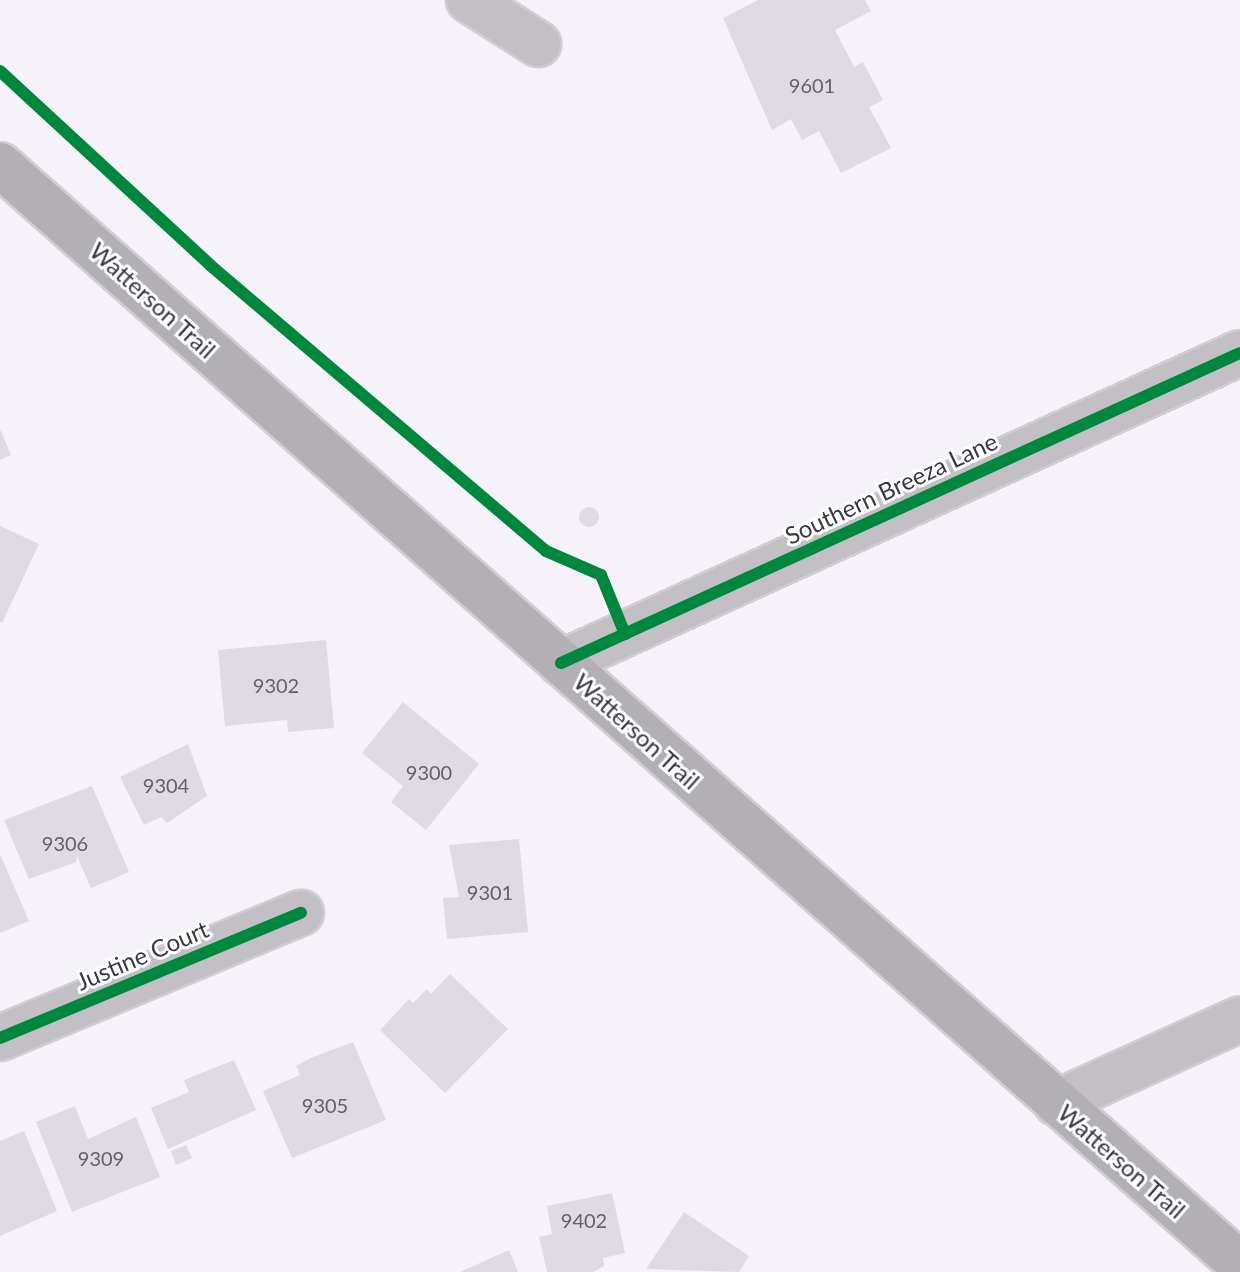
<!DOCTYPE html>
<style>
body{margin:0}
#map{position:relative;width:1240px;height:1272px;overflow:hidden;background:#f5f2f9;font-family:Lato,sans-serif}
div>[style]{position:absolute}
.building>*{inset:0;background:#dfdae4}
.round{border-radius:50%}
.roads{filter:drop-shadow(2px 0 #d0cdd4) drop-shadow(-2px 0 #d0cdd4) drop-shadow(0 2px #d0cdd4) drop-shadow(0 -2px #d0cdd4)}
.minor>*{height:44px;margin:-22px;padding:0 22px;transform-origin:22px;border-radius:22px;background:#c2c0c5}
.major>*{height:44px;margin:-22px;padding:0 22px;transform-origin:22px;border-radius:22px;background:#b2b0b5}
.cycleway>*{height:12px;margin:-6px;padding:0 6px;transform-origin:6px;border-radius:6px;background:#00873e}
span{translate:-50% -50%;white-space:nowrap;text-align:center;line-height:1.15;-webkit-text-stroke:6px #fff;paint-order:stroke}
.number-label{font-size:20px;color:#66606b}
.number-label span{-webkit-text-stroke-width:0}
.street-label{font-size:24px;color:#3d3743}
</style>
<div id="map">
<div class="building">
<i style="clip-path:polygon(758px 0,865px 0,871px 11px,835px 30px,854px 67px,863px 62px,883px 100px,869px 107px,891px 148px,841px 173px,819px 131px,802px 140px,791px 119px,772px 130px,723px 18px)"></i>
<i style="clip-path:polygon(0 429px,11px 455px,0 460px)"></i>
<i class="round" style="left:579px;top:507px;width:20px;height:20px"></i>
<i style="clip-path:polygon(0 526px,39px 544px,2px 623px,0 622px)"></i>
<i style="clip-path:polygon(326px 640px,334px 728px,288px 732px,287px 720px,225px 726px,218px 650px)"></i>
<i style="clip-path:polygon(403px 702px,479px 764px,426px 830px,391px 802px,403px 786px,362px 753px)"></i>
<i style="clip-path:polygon(188px 744px,207px 796px,167px 823px,161px 817px,144px 825px,120px 777px)"></i>
<i style="clip-path:polygon(92px 786px,129px 872px,91px 888px,77px 856px,76px 862px,29px 879px,4px 820px)"></i>
<i style="clip-path:polygon(519px 839px,528px 932px,447px 939px,443px 898px,459px 897px,449px 845px)"></i>
<i style="clip-path:polygon(0 854px,29px 921px,0 933px)"></i>
<i style="clip-path:polygon(450px 974px,508px 1029px,445px 1093px,380px 1030px,409px 999px,413px 1003px,427px 989px,431px 994px)"></i>
<i style="clip-path:polygon(353px 1042px,386px 1120px,292px 1158px,263px 1091px,300px 1075px,296px 1066px,311px 1058px)"></i>
<i style="clip-path:polygon(234px 1060px,256px 1110px,168px 1149px,151px 1108px,189px 1092px,184px 1080px)"></i>
<i style="clip-path:polygon(75px 1106px,88px 1139px,136px 1117px,160px 1177px,72px 1212px,36px 1122px)"></i>
<i style="clip-path:polygon(24px 1131px,57px 1211px,0 1236px,0 1141px)"></i>
<i style="clip-path:polygon(186px 1145px,192px 1158px,176px 1165px,171px 1151px)"></i>
<i style="clip-path:polygon(612px 1193px,625px 1253px,603px 1258px,604px 1266px,593px 1272px,547px 1272px,539px 1237px,552px 1234px,547px 1206px)"></i>
<i style="clip-path:polygon(684px 1212px,749px 1256px,739px 1272px,646px 1269px)"></i>
<i style="clip-path:polygon(509px 1250px,518px 1272px,460px 1272px)"></i>
</div>
<div class="roads">
<div class="minor">
<i style="left:469px;top:0;width:82px;rotate:32.5deg"></i>
<i style="left:561px;top:663px;width:746px;rotate:-24.54deg"></i>
<i style="left:0;top:1038px;width:326px;rotate:-22.6deg"></i>
<i style="left:1056px;top:1103px;width:202px;rotate:-24.5deg"></i>
</div>
<div class="major">
<i style="left:0;top:165px;width:1657px;rotate:41.55deg"></i>
</div>
</div>
<div class="cycleway">
<i style="left:0;top:71px;width:286px;rotate:42.7deg"></i>
<i style="left:210px;top:265px;width:441px;rotate:40.4deg"></i>
<i style="left:546px;top:551px;width:60px;rotate:23.6deg"></i>
<i style="left:601px;top:575px;width:64px;rotate:67.9deg"></i>
<i style="left:561px;top:663px;width:746px;rotate:-24.54deg"></i>
<i style="left:0;top:1038px;width:326px;rotate:-22.6deg"></i>
</div>
<div class="number-label">
<span style="left:812px;top:85px">9601</span>
<span style="left:276px;top:685px">9302</span>
<span style="left:429px;top:772px">9300</span>
<span style="left:166px;top:785px">9304</span>
<span style="left:65px;top:843px">9306</span>
<span style="left:490px;top:892px">9301</span>
<span style="left:325px;top:1105px">9305</span>
<span style="left:101px;top:1158px">9309</span>
<span style="left:584px;top:1220px">9402</span>
</div>
<div class="street-label">
<span style="left:153px;top:300px;rotate:42deg">Watterson Trail</span>
<span style="left:891px;top:488px;rotate:-25deg">Southern Breeza Lane</span>
<span style="left:637px;top:731px;rotate:42deg">Watterson Trail</span>
<span style="left:142px;top:955px;rotate:-23deg">Justine Court</span>
<span style="left:1122px;top:1161px;rotate:41deg">Watterson Trail</span>
</div>
</div>
